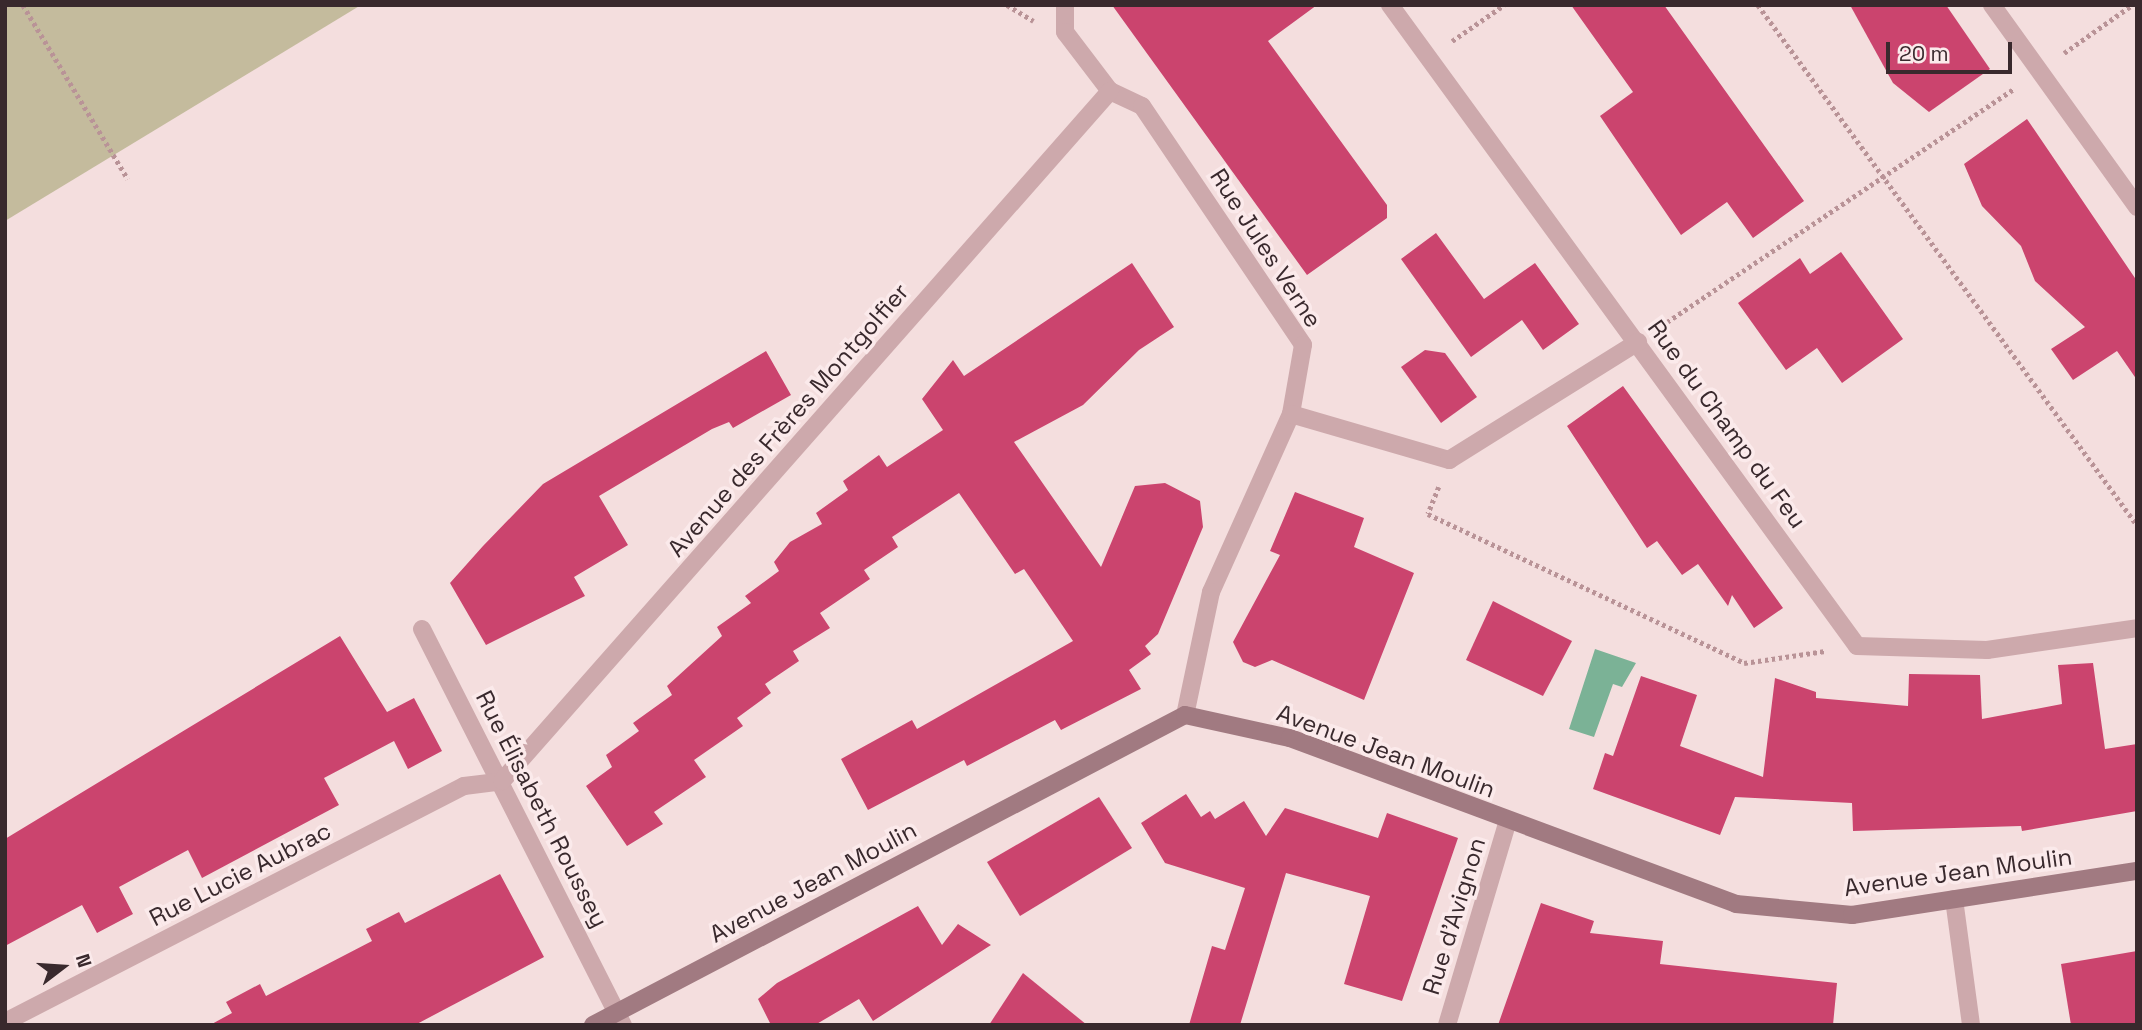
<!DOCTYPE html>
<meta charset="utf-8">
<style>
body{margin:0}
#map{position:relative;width:2142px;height:1030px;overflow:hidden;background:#f4dede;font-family:"Space Grotesk",sans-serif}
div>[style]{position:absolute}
.green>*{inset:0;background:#c4bb9d}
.water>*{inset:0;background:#7bb296}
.building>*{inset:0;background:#cb446e}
.path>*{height:4.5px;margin-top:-2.25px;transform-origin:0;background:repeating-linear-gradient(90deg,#b99397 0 3.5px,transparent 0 7px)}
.minor>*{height:18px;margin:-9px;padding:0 9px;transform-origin:9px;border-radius:9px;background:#cda9ac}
.secondary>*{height:18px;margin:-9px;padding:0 9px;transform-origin:9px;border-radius:9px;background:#a17a81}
span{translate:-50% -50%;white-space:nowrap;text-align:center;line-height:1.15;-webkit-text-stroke:7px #fbeaeb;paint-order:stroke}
.street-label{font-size:24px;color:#39292d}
.frame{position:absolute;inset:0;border:7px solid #39292d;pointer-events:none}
.north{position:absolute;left:28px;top:932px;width:70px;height:70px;-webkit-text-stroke:5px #fbeaeb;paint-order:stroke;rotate:73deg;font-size:19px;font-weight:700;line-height:28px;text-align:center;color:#39292d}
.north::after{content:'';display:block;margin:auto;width:24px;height:32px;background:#39292d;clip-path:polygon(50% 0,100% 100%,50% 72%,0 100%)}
.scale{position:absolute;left:1886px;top:42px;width:126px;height:32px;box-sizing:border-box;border:4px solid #39292d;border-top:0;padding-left:9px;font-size:21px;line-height:24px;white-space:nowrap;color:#39292d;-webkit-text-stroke:5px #fbeaeb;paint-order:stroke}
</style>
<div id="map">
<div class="green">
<i style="clip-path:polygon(5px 5px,361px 5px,5px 221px)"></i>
</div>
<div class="water">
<i style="clip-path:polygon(1595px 649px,1636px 663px,1622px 687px,1613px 684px,1594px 737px,1569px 729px)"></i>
</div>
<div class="building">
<i style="clip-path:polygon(1112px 5px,1317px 5px,1268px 41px,1387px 205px,1387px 218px,1307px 275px)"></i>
<i style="clip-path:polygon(1571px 5px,1664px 5px,1804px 201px,1753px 238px,1727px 202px,1681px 235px,1600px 116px,1633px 92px)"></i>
<i style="clip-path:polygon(1850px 5px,1946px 5px,1990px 69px,1929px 112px,1893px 83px)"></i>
<i style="clip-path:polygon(2027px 119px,2137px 281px,2137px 380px,2117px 351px,2073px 380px,2051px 349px,2085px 327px,2035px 281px,2021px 246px,1982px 206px,1964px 164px)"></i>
<i style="clip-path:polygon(1436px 233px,1484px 299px,1535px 263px,1579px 324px,1543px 350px,1522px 320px,1471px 357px,1401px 259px)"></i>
<i style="clip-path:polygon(1841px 252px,1903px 339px,1842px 383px,1817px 348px,1786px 370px,1738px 303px,1800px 258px,1810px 274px)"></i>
<i style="clip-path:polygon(1132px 263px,1174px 327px,1139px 350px,1083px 405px,1014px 442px,1101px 567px,1135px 486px,1165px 483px,1200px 501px,1203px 527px,1158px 634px,1145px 646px,1151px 654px,1129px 670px,1141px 689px,1061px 730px,1055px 720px,967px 766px,964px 760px,868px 810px,841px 759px,912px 720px,917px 729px,1073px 641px,1024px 569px,1015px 574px,959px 493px,892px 537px,898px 547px,864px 570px,870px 579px,820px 613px,830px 628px,793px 651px,799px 661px,765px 684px,771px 693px,737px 718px,743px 726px,694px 760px,706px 777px,654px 812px,663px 824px,627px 846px,586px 786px,612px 767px,606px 755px,639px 731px,633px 723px,672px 695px,667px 686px,722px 636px,717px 627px,751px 603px,745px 596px,779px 571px,774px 562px,790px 542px,822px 524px,816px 513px,848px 490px,843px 481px,879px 455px,887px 467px,943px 430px,922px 399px,953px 360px,964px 376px)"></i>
<i style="clip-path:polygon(1425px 350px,1445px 353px,1477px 397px,1441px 423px,1401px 367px)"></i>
<i style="clip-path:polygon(766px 351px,791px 395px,733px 428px,729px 422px,712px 429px,599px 496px,628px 545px,574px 577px,585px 596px,486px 645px,450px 583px,483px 546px,543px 484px)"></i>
<i style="clip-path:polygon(1623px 386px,1783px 608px,1754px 628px,1732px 595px,1728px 606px,1698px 564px,1682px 575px,1657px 541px,1647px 548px,1567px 426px)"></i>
<i style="clip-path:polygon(1295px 492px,1364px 518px,1354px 547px,1414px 573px,1364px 700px,1272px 660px,1255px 667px,1243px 662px,1233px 642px,1280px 555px,1270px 551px)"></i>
<i style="clip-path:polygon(1493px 601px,1572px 641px,1543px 696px,1466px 660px)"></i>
<i style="clip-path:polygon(340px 636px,387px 712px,414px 698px,442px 751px,408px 769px,394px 741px,324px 778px,339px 805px,202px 878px,188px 850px,119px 887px,133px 914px,97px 933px,82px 905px,5px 946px,5px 839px)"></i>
<i style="clip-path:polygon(2093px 663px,2105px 749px,2137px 744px,2137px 811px,2022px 831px,2021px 826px,1853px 831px,1852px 803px,1735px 797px,1720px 835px,1593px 789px,1605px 753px,1613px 756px,1641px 676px,1697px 695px,1680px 746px,1763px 777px,1775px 678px,1816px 692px,1816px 698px,1908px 706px,1909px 674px,1980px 675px,1982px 719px,2062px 704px,2058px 665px)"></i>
<i style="clip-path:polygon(1186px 794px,1201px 817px,1210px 811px,1215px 819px,1244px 801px,1266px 836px,1285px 808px,1378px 838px,1387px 813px,1458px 838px,1402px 1001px,1344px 984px,1370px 896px,1286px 873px,1240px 1025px,1189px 1025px,1212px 946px,1225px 950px,1245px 888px,1165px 863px,1141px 823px)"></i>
<i style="clip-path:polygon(1099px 797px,1132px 848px,1020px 916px,987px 862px)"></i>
<i style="clip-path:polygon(500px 874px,544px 957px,449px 1007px,415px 1025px,210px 1025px,232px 1013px,226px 1002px,260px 984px,266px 996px,372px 941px,366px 929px,399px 912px,405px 923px)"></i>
<i style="clip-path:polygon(1541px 903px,1594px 921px,1590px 933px,1663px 941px,1660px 964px,1837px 983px,1833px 1025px,1498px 1025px)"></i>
<i style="clip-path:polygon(918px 906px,942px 945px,958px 924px,991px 945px,873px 1021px,859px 999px,815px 1025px,771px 1025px,758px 999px,777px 983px)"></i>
<i style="clip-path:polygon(2137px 951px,2137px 1025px,2071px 1025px,2061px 964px)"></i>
<i style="clip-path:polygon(1023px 973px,1087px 1025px,989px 1025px)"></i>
</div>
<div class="path">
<i style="left:23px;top:5px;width:203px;rotate:58.9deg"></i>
<i style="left:1007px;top:5px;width:31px;rotate:31deg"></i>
<i style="left:1758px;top:5px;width:643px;rotate:53.91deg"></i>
<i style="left:1452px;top:41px;width:63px;rotate:-34.7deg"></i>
<i style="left:2064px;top:53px;width:83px;rotate:-35.2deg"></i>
<i style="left:1661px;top:326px;width:425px;rotate:-33.9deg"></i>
<i style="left:1439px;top:487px;width:29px;rotate:112deg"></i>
<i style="left:1428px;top:514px;width:349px;rotate:25.2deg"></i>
<i style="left:1744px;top:663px;width:82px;rotate:-8.4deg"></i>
</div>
<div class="minor">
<i style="left:1065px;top:5px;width:27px;rotate:90deg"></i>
<i style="left:1065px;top:32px;width:74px;rotate:52.7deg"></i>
<i style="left:1110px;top:91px;width:35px;rotate:25deg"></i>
<i style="left:1142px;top:106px;width:288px;rotate:56deg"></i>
<i style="left:1303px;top:345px;width:70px;rotate:99.9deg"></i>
<i style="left:1291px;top:414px;width:195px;rotate:114.2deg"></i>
<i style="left:1211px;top:592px;width:126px;rotate:101.9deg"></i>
<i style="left:1390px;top:5px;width:793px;rotate:53.92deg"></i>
<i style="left:1857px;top:646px;width:130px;rotate:1.8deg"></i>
<i style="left:1987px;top:650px;width:152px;rotate:-8.3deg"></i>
<i style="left:1992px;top:5px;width:249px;rotate:54.3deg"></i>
<i style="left:1291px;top:414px;width:165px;rotate:16.2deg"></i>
<i style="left:1449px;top:460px;width:223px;rotate:-32deg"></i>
<i style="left:422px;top:629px;width:444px;rotate:63.1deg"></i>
<i style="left:1954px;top:899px;width:127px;rotate:82.3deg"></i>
<i style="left:5px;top:1022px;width:516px;rotate:-27.21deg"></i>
<i style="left:464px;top:786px;width:38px;rotate:-7deg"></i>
<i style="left:502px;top:781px;width:920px;rotate:-48.61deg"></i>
<i style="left:1447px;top:1025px;width:213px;rotate:-73.4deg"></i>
</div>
<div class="secondary">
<i style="left:593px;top:1025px;width:668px;rotate:-27.64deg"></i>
<i style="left:1185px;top:715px;width:107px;rotate:12.4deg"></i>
<i style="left:1290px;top:738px;width:476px;rotate:20.4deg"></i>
<i style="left:1736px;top:904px;width:117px;rotate:5.4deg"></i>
<i style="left:1852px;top:915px;width:288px;rotate:-8.8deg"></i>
</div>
<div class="street-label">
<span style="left:1266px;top:248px;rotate:57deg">Rue Jules Verne</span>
<span style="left:788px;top:420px;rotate:-49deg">Avenue des Frères Montgolfier</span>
<span style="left:1727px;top:424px;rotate:54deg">Rue du Champ du Feu</span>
<span style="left:1386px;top:751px;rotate:20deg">Avenue Jean Moulin</span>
<span style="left:542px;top:809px;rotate:63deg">Rue Élisabeth Roussey</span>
<span style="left:1958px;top:872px;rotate:-8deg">Avenue Jean Moulin</span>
<span style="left:240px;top:874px;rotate:-27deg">Rue Lucie Aubrac</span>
<span style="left:813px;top:882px;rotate:-28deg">Avenue Jean Moulin</span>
<span style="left:1454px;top:916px;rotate:-73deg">Rue d'Avignon</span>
</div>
<div class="frame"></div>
<div class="north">N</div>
<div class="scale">20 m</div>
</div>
